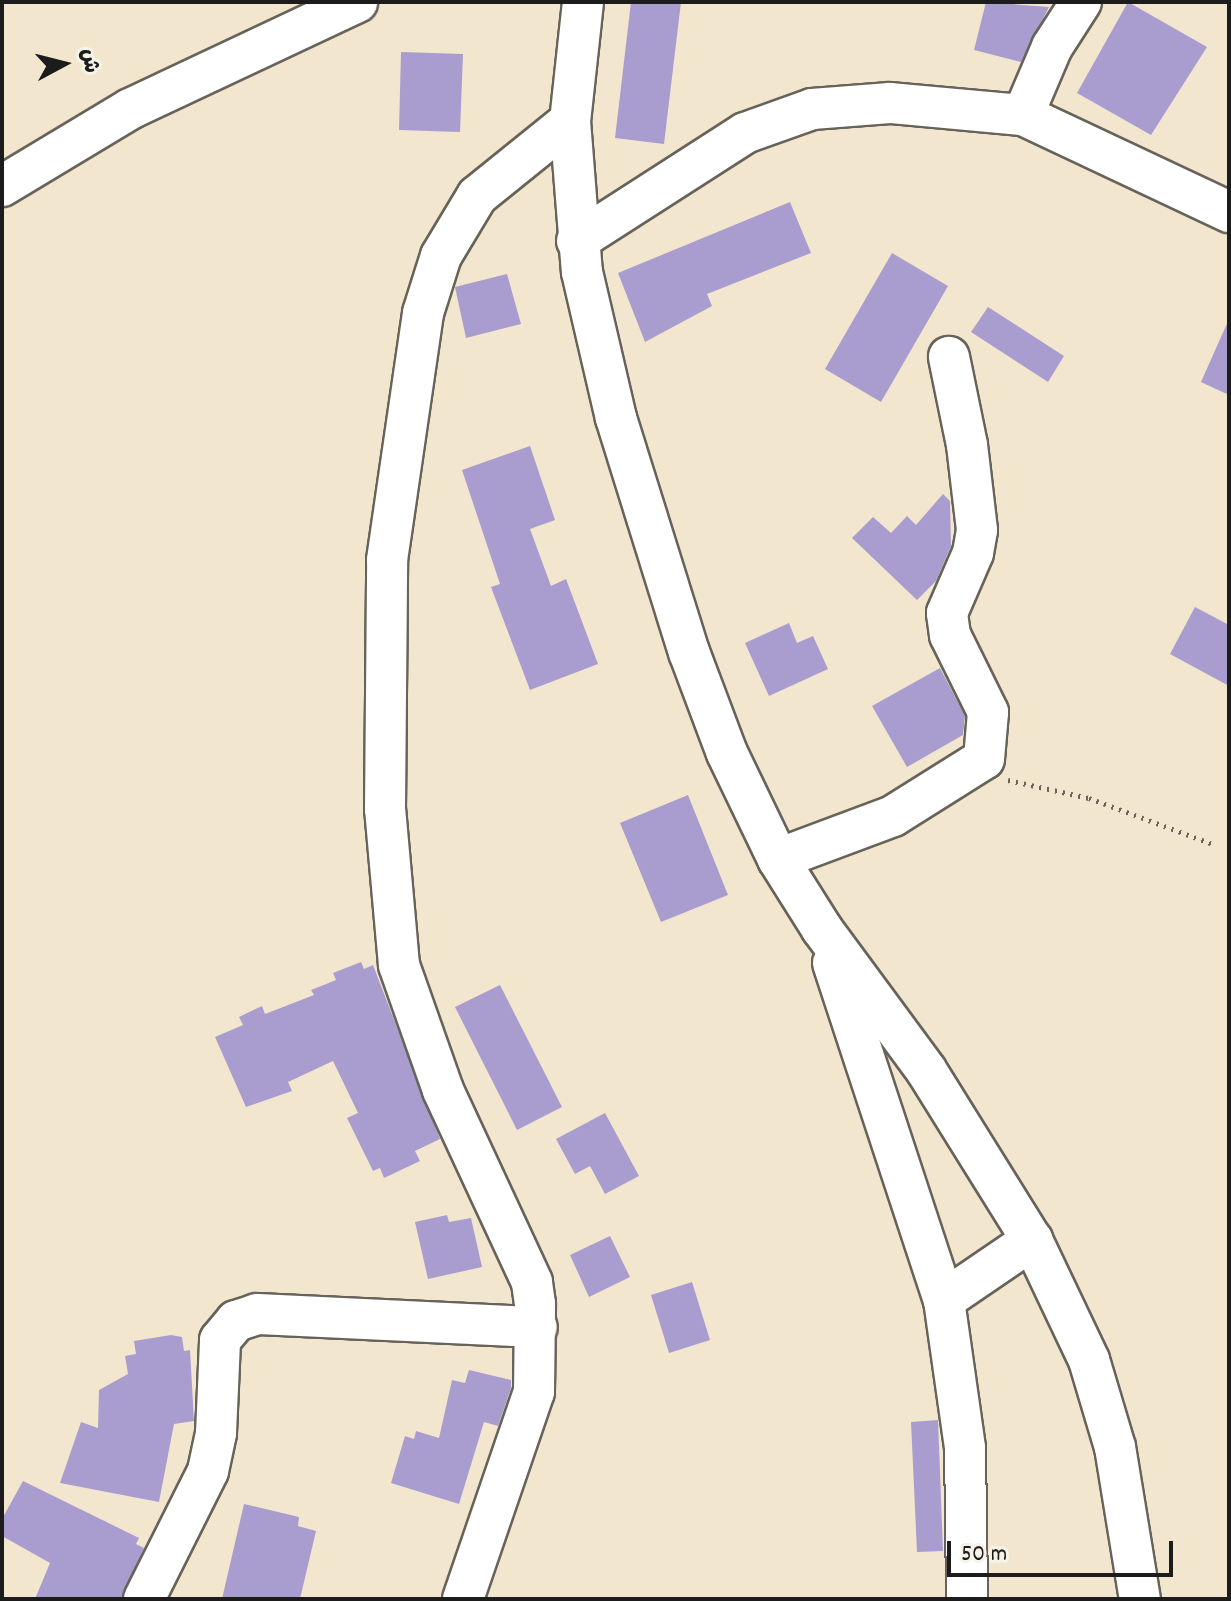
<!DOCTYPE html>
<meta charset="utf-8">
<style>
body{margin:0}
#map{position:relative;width:1231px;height:1601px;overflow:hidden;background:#f3e6ce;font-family:Dekko,"Playpen Sans Arabic",sans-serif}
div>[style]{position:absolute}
.building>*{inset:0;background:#a99dcf}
.path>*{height:5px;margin-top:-2.5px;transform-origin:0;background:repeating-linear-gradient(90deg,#67635a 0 2px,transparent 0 8px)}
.roads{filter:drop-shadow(2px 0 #67635a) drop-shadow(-2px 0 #67635a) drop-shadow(0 2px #67635a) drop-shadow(0 -2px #67635a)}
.minor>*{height:40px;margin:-20px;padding:0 20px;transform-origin:20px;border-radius:20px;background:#fff}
span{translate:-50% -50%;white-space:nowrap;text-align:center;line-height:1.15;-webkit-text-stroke:7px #f7f3e8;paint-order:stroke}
.frame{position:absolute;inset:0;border:4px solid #1c1c1c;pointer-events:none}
.north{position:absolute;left:24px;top:24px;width:80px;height:80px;-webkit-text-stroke:6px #f7f3e8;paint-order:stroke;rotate:83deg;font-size:22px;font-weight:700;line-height:32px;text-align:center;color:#1c1c1c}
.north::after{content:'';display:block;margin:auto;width:28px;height:36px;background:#1c1c1c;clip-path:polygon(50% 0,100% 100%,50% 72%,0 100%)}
.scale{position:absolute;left:947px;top:1541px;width:226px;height:36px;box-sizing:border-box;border:4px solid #1c1c1c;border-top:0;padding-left:10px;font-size:24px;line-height:28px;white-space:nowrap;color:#1c1c1c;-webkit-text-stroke:6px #f7f3e8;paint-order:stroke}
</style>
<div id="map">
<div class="building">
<i style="clip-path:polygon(631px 2px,681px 2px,664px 144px,615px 138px)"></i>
<i style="clip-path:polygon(986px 2px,1049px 7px,1021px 62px,974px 50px)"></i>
<i style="clip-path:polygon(1128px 2px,1207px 47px,1151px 135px,1077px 93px)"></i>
<i style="clip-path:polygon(401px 52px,463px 54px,460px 132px,399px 130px)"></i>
<i style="clip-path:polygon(790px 202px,811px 253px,707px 294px,712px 306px,645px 342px,618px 273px)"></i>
<i style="clip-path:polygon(892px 253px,948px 286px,881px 402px,825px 369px)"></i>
<i style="clip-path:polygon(507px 274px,521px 324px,466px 338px,455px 287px)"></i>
<i style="clip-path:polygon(988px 307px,1064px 356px,1048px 382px,971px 332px)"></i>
<i style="clip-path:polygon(1229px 319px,1229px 395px,1201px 382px)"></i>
<i style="clip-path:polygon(530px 446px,555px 520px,530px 529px,551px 586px,566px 579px,598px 664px,530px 690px,491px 587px,500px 584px,462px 470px)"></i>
<i style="clip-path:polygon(943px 494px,950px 501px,951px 546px,936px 581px,917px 600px,852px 538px,873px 517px,891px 533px,907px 516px,916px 525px)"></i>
<i style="clip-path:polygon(1195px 607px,1229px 625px,1229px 686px,1170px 654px)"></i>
<i style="clip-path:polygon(789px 623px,797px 643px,813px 636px,828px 669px,769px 696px,745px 643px)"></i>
<i style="clip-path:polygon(940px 668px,965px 716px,963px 735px,907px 767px,872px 706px)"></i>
<i style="clip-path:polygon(688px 795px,728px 895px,661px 922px,620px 823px)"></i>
<i style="clip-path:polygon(361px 962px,364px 969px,373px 965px,440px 1139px,415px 1151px,420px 1161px,384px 1178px,380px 1168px,373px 1171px,347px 1118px,358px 1113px,333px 1061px,288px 1082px,292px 1091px,246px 1107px,215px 1037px,243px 1025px,239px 1017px,262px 1006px,265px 1014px,314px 995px,311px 990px,336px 980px,333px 973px)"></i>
<i style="clip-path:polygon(500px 985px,562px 1107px,517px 1130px,455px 1007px)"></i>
<i style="clip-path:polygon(605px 1113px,639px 1176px,605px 1194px,590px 1166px,575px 1174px,556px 1139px)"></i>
<i style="clip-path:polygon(447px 1215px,449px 1222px,471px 1218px,482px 1267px,428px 1279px,415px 1222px)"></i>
<i style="clip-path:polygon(610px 1236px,630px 1277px,589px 1297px,570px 1255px)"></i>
<i style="clip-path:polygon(692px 1282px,710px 1340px,669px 1353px,651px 1295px)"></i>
<i style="clip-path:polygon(171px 1335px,182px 1337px,184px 1351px,190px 1350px,194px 1421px,174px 1424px,159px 1502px,60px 1483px,81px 1422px,98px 1428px,99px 1390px,128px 1374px,125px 1356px,136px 1354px,134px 1341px)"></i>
<i style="clip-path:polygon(469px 1370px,511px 1380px,511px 1388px,498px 1426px,484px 1422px,459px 1504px,391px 1483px,405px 1436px,414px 1439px,416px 1431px,439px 1438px,452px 1380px,465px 1383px)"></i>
<i style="clip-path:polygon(938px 1420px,943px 1551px,917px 1552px,911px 1422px)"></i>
<i style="clip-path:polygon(23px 1481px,139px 1538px,136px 1544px,144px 1548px,121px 1599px,35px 1599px,50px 1563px,2px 1536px,2px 1519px)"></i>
<i style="clip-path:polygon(244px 1504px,299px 1517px,298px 1526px,316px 1531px,300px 1599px,222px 1599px)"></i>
</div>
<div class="path">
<i style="left:1008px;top:780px;width:83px;rotate:12.5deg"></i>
<i style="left:1089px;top:798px;width:132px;rotate:20.4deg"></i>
</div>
<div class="roads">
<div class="minor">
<i style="left:583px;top:2px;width:120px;rotate:96.2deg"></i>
<i style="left:570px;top:121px;width:151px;rotate:85.5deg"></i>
<i style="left:582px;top:272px;width:150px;rotate:76.9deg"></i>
<i style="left:616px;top:418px;width:245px;rotate:72.7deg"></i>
<i style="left:689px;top:652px;width:108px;rotate:69.4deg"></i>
<i style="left:727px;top:753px;width:118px;rotate:64.3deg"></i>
<i style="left:778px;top:859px;width:83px;rotate:57.8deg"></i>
<i style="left:822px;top:929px;width:175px;rotate:53.6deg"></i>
<i style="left:926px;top:1070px;width:200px;rotate:58.1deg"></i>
<i style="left:1032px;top:1240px;width:133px;rotate:64.6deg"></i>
<i style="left:1089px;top:1360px;width:91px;rotate:73.4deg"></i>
<i style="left:1115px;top:1447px;width:154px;rotate:80.7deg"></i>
<i style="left:1081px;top:2px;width:54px;rotate:122.8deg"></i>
<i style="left:1052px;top:47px;width:74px;rotate:113.1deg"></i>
<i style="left:1023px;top:115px;width:228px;rotate:25.2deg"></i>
<i style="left:2px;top:186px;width:149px;rotate:-31deg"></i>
<i style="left:130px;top:109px;width:251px;rotate:-25.2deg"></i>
<i style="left:577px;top:241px;width:200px;rotate:-32.7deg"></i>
<i style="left:745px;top:133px;width:71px;rotate:-19.7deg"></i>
<i style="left:812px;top:109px;width:78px;rotate:-4.4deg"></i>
<i style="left:890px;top:103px;width:134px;rotate:5.2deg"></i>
<i style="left:778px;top:859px;width:123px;rotate:-20.5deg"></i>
<i style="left:893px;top:816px;width:107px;rotate:-32.1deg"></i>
<i style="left:984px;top:759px;width:47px;rotate:-85.1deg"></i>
<i style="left:988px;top:712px;width:86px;rotate:-116.3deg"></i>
<i style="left:950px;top:635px;width:22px;rotate:-98deg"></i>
<i style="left:947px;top:613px;width:65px;rotate:-66.6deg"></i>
<i style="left:973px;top:553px;width:23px;rotate:-80deg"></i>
<i style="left:977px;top:530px;width:86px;rotate:-96.7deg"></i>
<i style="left:967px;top:445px;width:90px;rotate:-101.6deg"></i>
<i style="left:833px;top:963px;width:355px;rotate:71.8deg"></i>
<i style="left:944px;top:1300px;width:149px;rotate:81.9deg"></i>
<i style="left:965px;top:1448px;width:151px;rotate:89.2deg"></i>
<i style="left:944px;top:1300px;width:107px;rotate:-34.3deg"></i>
<i style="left:144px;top:1599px;width:143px;rotate:-63.4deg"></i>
<i style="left:208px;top:1471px;width:39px;rotate:-78deg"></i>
<i style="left:216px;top:1433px;width:93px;rotate:-87.5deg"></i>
<i style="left:220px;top:1340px;width:25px;rotate:-50deg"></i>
<i style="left:236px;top:1321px;width:22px;rotate:-18deg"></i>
<i style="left:257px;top:1314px;width:280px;rotate:2.7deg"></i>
<i style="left:463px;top:1599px;width:219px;rotate:-71.1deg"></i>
<i style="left:534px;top:1392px;width:88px;rotate:-89.3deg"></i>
<i style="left:535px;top:1304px;width:22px;rotate:-98deg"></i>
<i style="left:532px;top:1282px;width:212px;rotate:-114.9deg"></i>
<i style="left:443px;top:1090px;width:133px;rotate:-109.4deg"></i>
<i style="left:399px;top:965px;width:157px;rotate:-95.1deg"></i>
<i style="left:385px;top:809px;width:249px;rotate:-89.5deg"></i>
<i style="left:387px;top:560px;width:250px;rotate:-81.7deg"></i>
<i style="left:423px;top:313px;width:60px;rotate:-72.5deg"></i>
<i style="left:441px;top:256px;width:70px;rotate:-59deg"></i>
<i style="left:477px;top:196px;width:119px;rotate:-38.9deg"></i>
</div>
</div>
<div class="frame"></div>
<div class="north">ش</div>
<div class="scale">50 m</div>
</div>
